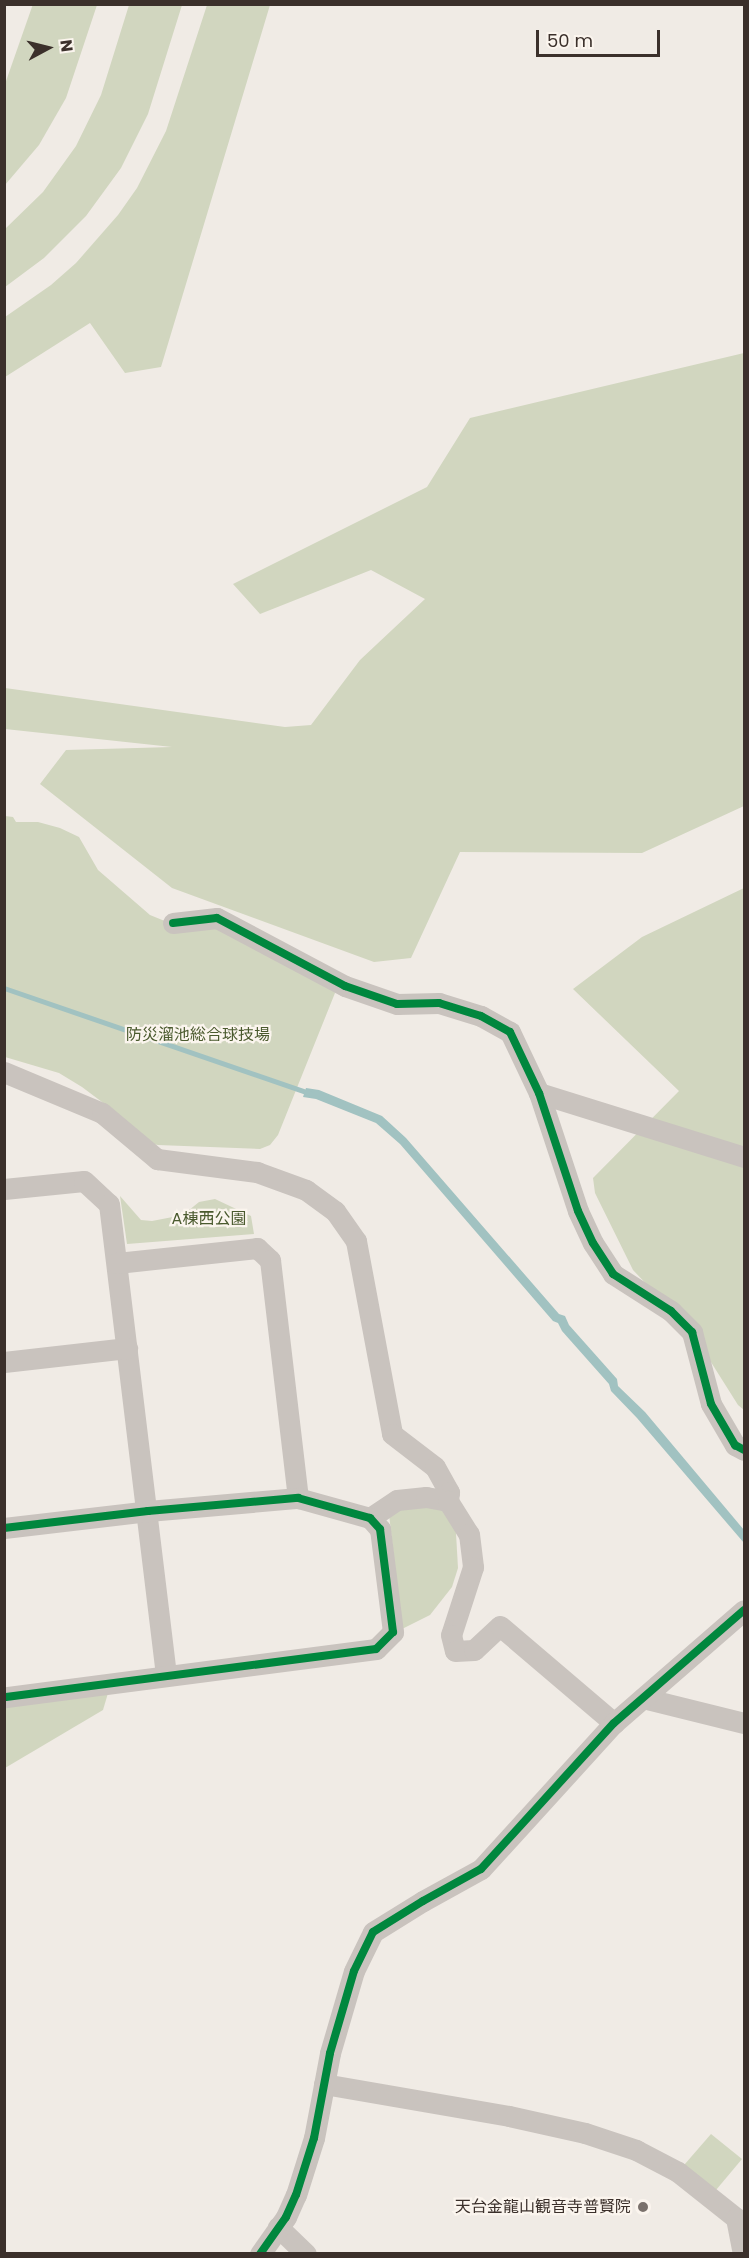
<!DOCTYPE html>
<meta charset="utf-8">
<style>
body{margin:0}
#map{position:relative;width:749px;height:2258px;overflow:hidden;background:#f0ebe5;font-family:Poppins,"Noto Sans JP",sans-serif}
div>[style]{position:absolute}
.green>*{inset:0;background:#d1d6bf}
.water>*{inset:0;background:#a1c2c1}
.stream>*{height:5px;margin:-2.5px;padding:0 2.5px;transform-origin:2.5px;border-radius:2.5px;background:#a1c2c1}
.minor>*{height:21px;margin:-10.5px;padding:0 10.5px;transform-origin:10.5px;border-radius:10.5px;background:#c9c3be}
.cycleway>*{height:8px;margin:-4px;padding:0 4px;transform-origin:4px;border-radius:4px;background:#00873e}
.dots>*{width:16px;height:16px;translate:-50% -50%;box-sizing:border-box;border:3px solid #fbf5ee;border-radius:50%}
span{translate:-50% -50%;white-space:nowrap;text-align:center;line-height:1.15;-webkit-text-stroke:4.5px #fbf5ee;paint-order:stroke}
.park-label{font-size:16px;color:#4a5a2e}
.poi-label{font-size:16px;color:#3b302b}
.right{translate:-100% -50%;text-align:right}
.frame{position:absolute;inset:0;border:6px solid #3b302b;pointer-events:none}
.north{position:absolute;left:18px;top:18px;width:60px;height:60px;-webkit-text-stroke:4px #fbf5ee;paint-order:stroke;rotate:83deg;font-size:16px;font-weight:700;line-height:24px;text-align:center;color:#3b302b}
.north::after{content:'';display:block;margin:auto;width:21px;height:27px;background:#3b302b;clip-path:polygon(50% 0,100% 100%,50% 72%,0 100%)}
.scale{position:absolute;left:536px;top:30px;width:124px;height:27px;box-sizing:border-box;border:3px solid #3b302b;border-top:0;padding-left:8px;font-size:18px;line-height:21px;white-space:nowrap;color:#3b302b;-webkit-text-stroke:4px #fbf5ee;paint-order:stroke}
</style>
<div id="map">
<div class="green">
<i style="clip-path:polygon(33px 4px,97px 5px,66px 98px,39px 145px,5px 185px,5px 84px)"></i>
<i style="clip-path:polygon(129px 5px,182px 5px,148px 114px,121px 168px,86px 216px,44px 258px,5px 287px,5px 229px,43px 192px,76px 146px,101px 95px)"></i>
<i style="clip-path:polygon(207px 5px,270px 5px,161px 367px,125px 373px,90px 323px,5px 377px,5px 317px,51px 285px,76px 263px,118px 215px,137px 188px,166px 131px)"></i>
<i style="clip-path:polygon(744px 353px,744px 806px,642px 853px,460px 852px,411px 958px,374px 962px,172px 888px,40px 784px,66px 750px,172px 747px,5px 729px,5px 688px,285px 727px,311px 725px,360px 660px,425px 599px,371px 570px,260px 614px,233px 584px,427px 487px,470px 418px)"></i>
<i style="clip-path:polygon(5px 816px,13px 817px,16px 822px,38px 822px,60px 828px,79px 837px,98px 870px,150px 915px,177px 926px,219px 919px,331px 981px,335px 993px,278px 1135px,270px 1145px,260px 1149px,158px 1145px,138px 1141px,106px 1105px,82px 1087px,59px 1073px,5px 1057px)"></i>
<i style="clip-path:polygon(744px 888px,744px 1410px,738px 1405px,692px 1332px,633px 1270px,595px 1193px,593px 1178px,679px 1091px,573px 989px,642px 937px)"></i>
<i style="clip-path:polygon(120px 1196px,141px 1220px,152px 1221px,183px 1215px,199px 1202px,215px 1199px,251px 1216px,254px 1234px,127px 1244px)"></i>
<i style="clip-path:polygon(428px 1499px,455px 1516px,458px 1568px,452px 1587px,430px 1615px,402px 1629px,389px 1514px)"></i>
<i style="clip-path:polygon(111px 1683px,103px 1710px,5px 1768px,4px 1697px)"></i>
<i style="clip-path:polygon(711px 2134px,742px 2159px,711px 2196px,678px 2172px)"></i>
</div>
<div class="water">
<i style="clip-path:polygon(306px 1088px,319px 1090px,382px 1116px,406px 1138px,559px 1314px,565px 1316px,569px 1325px,617px 1379px,618px 1386px,645px 1412px,744px 1530px,744px 1543px,637px 1418px,611px 1391px,609px 1384px,562px 1331px,558px 1323px,553px 1321px,400px 1144px,376px 1123px,316px 1099px,303px 1097px)"></i>
</div>
<div class="stream">
<i style="left:4px;top:988px;width:323px;rotate:19deg"></i>
</div>
<div class="minor">
<i style="left:173px;top:923px;width:44px;rotate:-6.5deg"></i>
<i style="left:217px;top:918px;width:145px;rotate:28deg"></i>
<i style="left:345px;top:986px;width:55px;rotate:19.1deg"></i>
<i style="left:397px;top:1004px;width:42px;rotate:-1.4deg"></i>
<i style="left:439px;top:1003px;width:44px;rotate:17.2deg"></i>
<i style="left:481px;top:1016px;width:33px;rotate:29deg"></i>
<i style="left:510px;top:1032px;width:68px;rotate:64.6deg"></i>
<i style="left:539px;top:1093px;width:124px;rotate:71.7deg"></i>
<i style="left:578px;top:1211px;width:35px;rotate:65deg"></i>
<i style="left:593px;top:1243px;width:37px;rotate:57deg"></i>
<i style="left:613px;top:1274px;width:69px;rotate:32.5deg"></i>
<i style="left:671px;top:1311px;width:30px;rotate:45deg"></i>
<i style="left:692px;top:1332px;width:74px;rotate:75.2deg"></i>
<i style="left:711px;top:1404px;width:48px;rotate:59.7deg"></i>
<i style="left:735px;top:1445px;width:10px;rotate:29deg"></i>
<i style="left:4px;top:1072px;width:106px;rotate:22.7deg"></i>
<i style="left:102px;top:1113px;width:72px;rotate:39.9deg"></i>
<i style="left:157px;top:1159px;width:101px;rotate:7.4deg"></i>
<i style="left:257px;top:1172px;width:52px;rotate:20.2deg"></i>
<i style="left:306px;top:1190px;width:36px;rotate:36deg"></i>
<i style="left:335px;top:1211px;width:37px;rotate:55deg"></i>
<i style="left:356px;top:1241px;width:196px;rotate:79.4deg"></i>
<i style="left:392px;top:1434px;width:54px;rotate:37.5deg"></i>
<i style="left:435px;top:1467px;width:29px;rotate:61deg"></i>
<i style="left:449px;top:1492px;width:9px;rotate:96deg"></i>
<i style="left:539px;top:1093px;width:215px;rotate:17.3deg"></i>
<i style="left:4px;top:1189px;width:80px;rotate:-5.7deg"></i>
<i style="left:84px;top:1181px;width:34px;rotate:43deg"></i>
<i style="left:109px;top:1204px;width:475px;rotate:83.1deg"></i>
<i style="left:117px;top:1263px;width:141px;rotate:-6.1deg"></i>
<i style="left:257px;top:1248px;width:18px;rotate:43deg"></i>
<i style="left:270px;top:1260px;width:240px;rotate:83.3deg"></i>
<i style="left:4px;top:1362px;width:124px;rotate:-6.5deg"></i>
<i style="left:370px;top:1518px;width:32px;rotate:-34deg"></i>
<i style="left:397px;top:1500px;width:29px;rotate:-6deg"></i>
<i style="left:426px;top:1497px;width:22px;rotate:10deg"></i>
<i style="left:448px;top:1501px;width:39px;rotate:58deg"></i>
<i style="left:469px;top:1534px;width:33px;rotate:83deg"></i>
<i style="left:473px;top:1567px;width:71px;rotate:107.9deg"></i>
<i style="left:451px;top:1635px;width:16px;rotate:76deg"></i>
<i style="left:455px;top:1651px;width:19px;rotate:-3deg"></i>
<i style="left:474px;top:1650px;width:35px;rotate:-43deg"></i>
<i style="left:500px;top:1626px;width:150px;rotate:40.4deg"></i>
<i style="left:4px;top:1528px;width:145px;rotate:-6.7deg"></i>
<i style="left:148px;top:1511px;width:151px;rotate:-5deg"></i>
<i style="left:298px;top:1498px;width:75px;rotate:15.5deg"></i>
<i style="left:370px;top:1518px;width:15px;rotate:48deg"></i>
<i style="left:380px;top:1529px;width:104px;rotate:82.8deg"></i>
<i style="left:393px;top:1632px;width:24px;rotate:135deg"></i>
<i style="left:376px;top:1649px;width:375px;rotate:172.6deg"></i>
<i style="left:643px;top:1698px;width:104px;rotate:13.9deg"></i>
<i style="left:324px;top:2084px;width:188px;rotate:9.8deg"></i>
<i style="left:509px;top:2116px;width:78px;rotate:12.6deg"></i>
<i style="left:585px;top:2133px;width:54px;rotate:18.4deg"></i>
<i style="left:636px;top:2150px;width:47px;rotate:27.6deg"></i>
<i style="left:678px;top:2172px;width:74px;rotate:38.4deg"></i>
<i style="left:736px;top:2218px;width:37px;rotate:79deg"></i>
<i style="left:278px;top:2227px;width:39px;rotate:44deg"></i>
<i style="left:260px;top:2254px;width:45px;rotate:-54.9deg"></i>
<i style="left:286px;top:2217px;width:24px;rotate:-66deg"></i>
<i style="left:296px;top:2195px;width:60px;rotate:-72.5deg"></i>
<i style="left:314px;top:2138px;width:86px;rotate:-79.3deg"></i>
<i style="left:330px;top:2053px;width:85px;rotate:-73.7deg"></i>
<i style="left:354px;top:1971px;width:43px;rotate:-64deg"></i>
<i style="left:373px;top:1932px;width:59px;rotate:-31.8deg"></i>
<i style="left:423px;top:1901px;width:66px;rotate:-28.9deg"></i>
<i style="left:481px;top:1869px;width:197px;rotate:-47.7deg"></i>
<i style="left:614px;top:1723px;width:172px;rotate:-41deg"></i>
</div>
<div class="cycleway">
<i style="left:173px;top:923px;width:44px;rotate:-6.5deg"></i>
<i style="left:217px;top:918px;width:145px;rotate:28deg"></i>
<i style="left:345px;top:986px;width:55px;rotate:19.1deg"></i>
<i style="left:397px;top:1004px;width:42px;rotate:-1.4deg"></i>
<i style="left:439px;top:1003px;width:44px;rotate:17.2deg"></i>
<i style="left:481px;top:1016px;width:33px;rotate:29deg"></i>
<i style="left:510px;top:1032px;width:68px;rotate:64.6deg"></i>
<i style="left:539px;top:1093px;width:124px;rotate:71.7deg"></i>
<i style="left:578px;top:1211px;width:35px;rotate:65deg"></i>
<i style="left:593px;top:1243px;width:37px;rotate:57deg"></i>
<i style="left:613px;top:1274px;width:69px;rotate:32.5deg"></i>
<i style="left:671px;top:1311px;width:30px;rotate:45deg"></i>
<i style="left:692px;top:1332px;width:74px;rotate:75.2deg"></i>
<i style="left:711px;top:1404px;width:48px;rotate:59.7deg"></i>
<i style="left:735px;top:1445px;width:10px;rotate:29deg"></i>
<i style="left:4px;top:1528px;width:145px;rotate:-6.7deg"></i>
<i style="left:148px;top:1511px;width:151px;rotate:-5deg"></i>
<i style="left:298px;top:1498px;width:75px;rotate:15.5deg"></i>
<i style="left:370px;top:1518px;width:15px;rotate:48deg"></i>
<i style="left:380px;top:1529px;width:104px;rotate:82.8deg"></i>
<i style="left:393px;top:1632px;width:24px;rotate:135deg"></i>
<i style="left:376px;top:1649px;width:375px;rotate:172.6deg"></i>
<i style="left:260px;top:2254px;width:45px;rotate:-54.9deg"></i>
<i style="left:286px;top:2217px;width:24px;rotate:-66deg"></i>
<i style="left:296px;top:2195px;width:60px;rotate:-72.5deg"></i>
<i style="left:314px;top:2138px;width:86px;rotate:-79.3deg"></i>
<i style="left:330px;top:2053px;width:85px;rotate:-73.7deg"></i>
<i style="left:354px;top:1971px;width:43px;rotate:-64deg"></i>
<i style="left:373px;top:1932px;width:59px;rotate:-31.8deg"></i>
<i style="left:423px;top:1901px;width:66px;rotate:-28.9deg"></i>
<i style="left:481px;top:1869px;width:197px;rotate:-47.7deg"></i>
<i style="left:614px;top:1723px;width:172px;rotate:-41deg"></i>
</div>
<div class="dots">
<i style="left:643px;top:2207px;background:#7a716c"></i>
</div>
<div class="park-label">
<span style="left:198px;top:1035px">防災溜池総合球技場</span>
<span style="left:209px;top:1219px">A棟西公園</span>
</div>
<div class="poi-label">
<span class="right" style="left:631px;top:2207px">天台金龍山観音寺普賢院</span>
</div>
<div class="frame"></div>
<div class="north">N</div>
<div class="scale">50 m</div>
</div>
